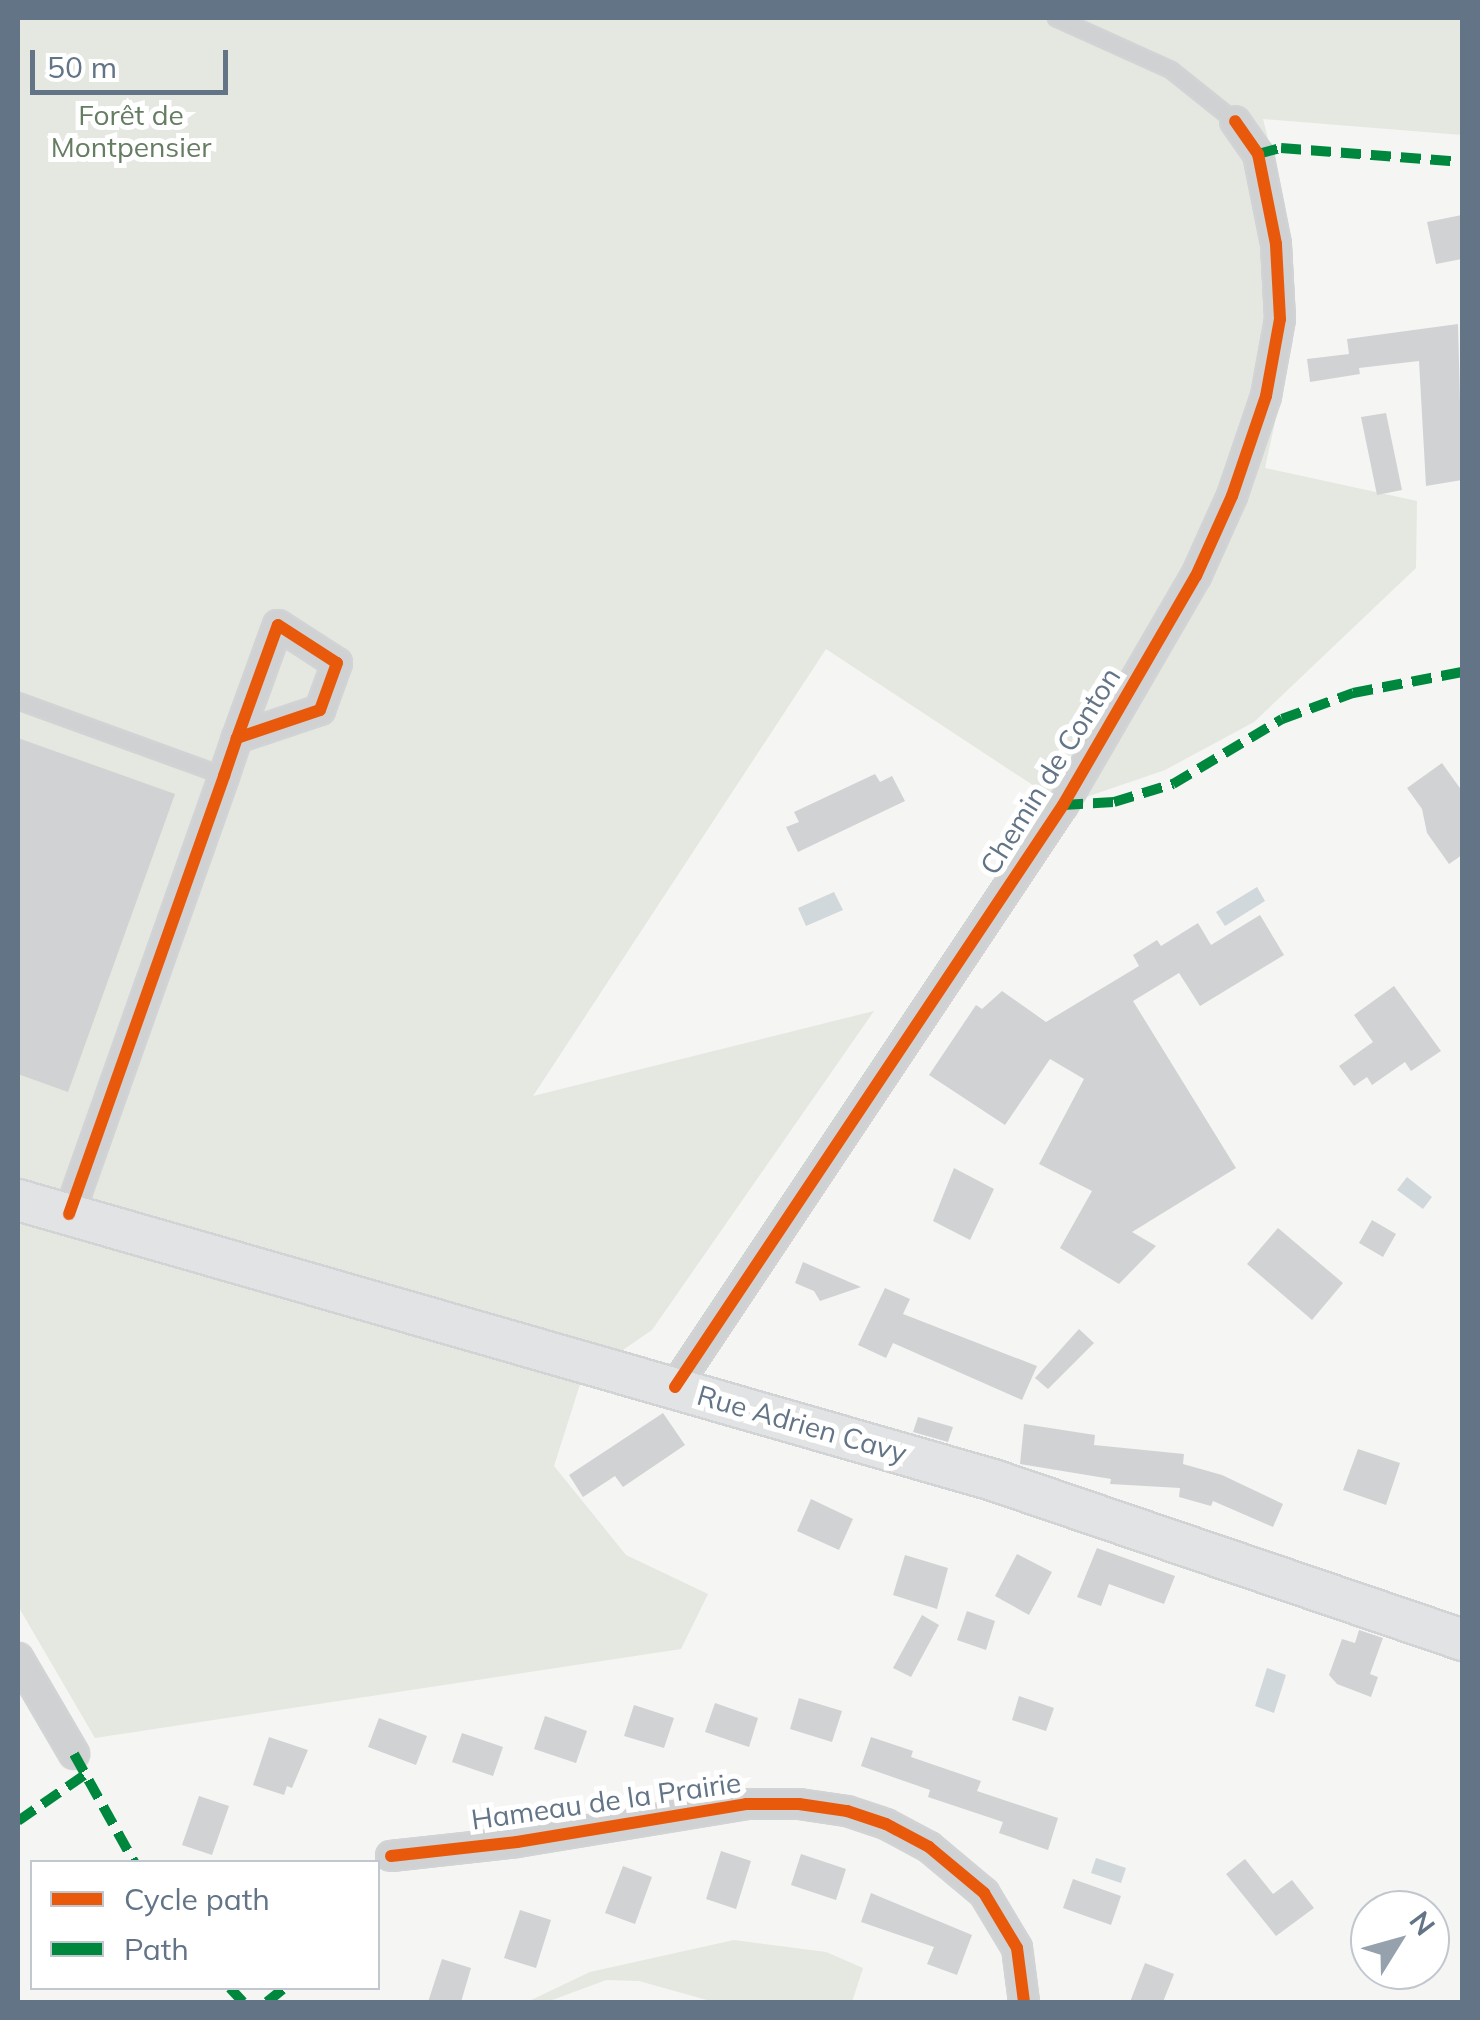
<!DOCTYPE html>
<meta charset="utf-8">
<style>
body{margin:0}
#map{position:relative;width:1480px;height:2020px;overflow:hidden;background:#f5f5f3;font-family:Mulish,sans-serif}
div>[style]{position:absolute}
.green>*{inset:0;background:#e4e8e1}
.water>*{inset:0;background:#d0d8db}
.building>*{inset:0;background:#d1d2d3}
.roads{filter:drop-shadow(2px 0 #d1d3d4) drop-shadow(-2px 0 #d1d3d4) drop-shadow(0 2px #d1d3d4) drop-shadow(0 -2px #d1d3d4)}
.service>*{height:14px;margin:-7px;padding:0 7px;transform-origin:7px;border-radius:7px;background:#d0d1d2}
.minor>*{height:28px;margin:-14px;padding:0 14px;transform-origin:14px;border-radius:14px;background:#d0d1d2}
.secondary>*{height:40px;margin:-20px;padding:0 20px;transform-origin:20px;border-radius:20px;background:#e2e3e4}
.quiet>*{height:10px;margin-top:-5px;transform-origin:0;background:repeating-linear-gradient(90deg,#00873e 0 20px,transparent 0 30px)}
.cycleway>*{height:12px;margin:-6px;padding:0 6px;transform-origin:6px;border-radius:6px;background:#e8590c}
span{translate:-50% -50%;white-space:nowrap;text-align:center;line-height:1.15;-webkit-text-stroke:10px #fff;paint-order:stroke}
.park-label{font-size:28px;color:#657d61}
.street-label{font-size:28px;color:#627486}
.frame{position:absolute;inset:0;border:20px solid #627486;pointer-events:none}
.legend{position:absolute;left:30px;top:1860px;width:350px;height:130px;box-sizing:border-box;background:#fff;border:2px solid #c0c7cf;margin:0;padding:12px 18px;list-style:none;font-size:30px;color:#627486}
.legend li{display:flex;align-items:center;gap:20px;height:50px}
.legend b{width:50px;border:2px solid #c0c7cf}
.north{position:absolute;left:1350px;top:1890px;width:100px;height:100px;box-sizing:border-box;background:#fff;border:2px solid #c0c7cf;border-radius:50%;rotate:53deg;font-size:28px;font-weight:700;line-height:40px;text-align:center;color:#627486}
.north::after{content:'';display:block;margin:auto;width:35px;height:45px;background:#95a1ac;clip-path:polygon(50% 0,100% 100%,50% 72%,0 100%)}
.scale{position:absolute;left:30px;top:50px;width:198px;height:45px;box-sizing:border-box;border:5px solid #627486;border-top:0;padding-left:12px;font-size:30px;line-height:35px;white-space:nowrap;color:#627486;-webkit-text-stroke:8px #fff;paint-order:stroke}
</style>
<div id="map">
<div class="green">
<i style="clip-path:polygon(18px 18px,1462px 18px,1462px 135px,1263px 119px,1285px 205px,1293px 340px,1265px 468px,1417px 501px,1416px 568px,1254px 722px,1165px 770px,1063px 805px,826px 649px,533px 1096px,874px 1011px,652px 1330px,582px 1378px,554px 1466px,626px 1555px,708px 1594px,681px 1649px,95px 1738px,18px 1606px)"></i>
<i style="clip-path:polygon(734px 1940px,826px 1952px,863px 1968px,852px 2002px,714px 2002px,639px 1981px,606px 1980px,547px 2002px,527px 2002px,590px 1972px)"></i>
</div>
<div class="water">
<i style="clip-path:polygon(1257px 887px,1265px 901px,1225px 926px,1216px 912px)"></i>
<i style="clip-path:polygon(834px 892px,843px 910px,806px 926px,798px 908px)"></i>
<i style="clip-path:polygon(1407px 1177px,1432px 1197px,1423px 1209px,1397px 1190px)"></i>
<i style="clip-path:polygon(1267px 1668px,1286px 1675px,1274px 1713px,1255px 1706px)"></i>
<i style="clip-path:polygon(1096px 1858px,1126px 1868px,1121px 1883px,1091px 1873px)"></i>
</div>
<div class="building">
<i style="clip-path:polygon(1462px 215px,1462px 259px,1436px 264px,1427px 222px)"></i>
<i style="clip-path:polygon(1458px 324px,1462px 480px,1426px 486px,1419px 361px,1359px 368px,1360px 374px,1310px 382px,1307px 359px,1349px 354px,1347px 339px)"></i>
<i style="clip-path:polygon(1386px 413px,1402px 490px,1377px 495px,1361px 417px)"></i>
<i style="clip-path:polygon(18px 738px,175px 794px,68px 1092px,18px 1074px)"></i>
<i style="clip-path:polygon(1442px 763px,1462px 791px,1462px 855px,1449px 864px,1427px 833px,1422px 809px,1407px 788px)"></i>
<i style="clip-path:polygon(875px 774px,880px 782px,892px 776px,905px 801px,798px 852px,786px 827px,799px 822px,794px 812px)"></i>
<i style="clip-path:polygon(1260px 915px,1284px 955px,1200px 1006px,1179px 973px,1133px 1001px,1236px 1168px,1132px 1232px,1156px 1246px,1119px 1284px,1060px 1248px,1092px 1191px,1039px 1164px,1084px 1079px,1050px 1059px,1005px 1125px,929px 1075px,976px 1005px,982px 1009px,1002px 991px,1046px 1022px,1139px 966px,1133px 955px,1157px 940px,1161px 946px,1198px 923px,1211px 945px)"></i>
<i style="clip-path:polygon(1394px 986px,1441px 1051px,1411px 1071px,1405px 1062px,1372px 1085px,1367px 1077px,1354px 1086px,1339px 1066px,1373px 1042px,1354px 1015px)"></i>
<i style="clip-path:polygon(954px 1168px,994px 1189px,970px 1240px,933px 1221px)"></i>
<i style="clip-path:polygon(1372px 1220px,1396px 1234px,1383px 1257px,1359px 1243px)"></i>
<i style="clip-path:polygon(1278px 1228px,1343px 1283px,1312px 1320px,1247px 1264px)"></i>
<i style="clip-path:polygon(803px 1262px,861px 1287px,820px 1301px,814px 1291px,795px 1283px)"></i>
<i style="clip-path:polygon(885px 1288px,910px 1299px,903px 1314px,1037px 1366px,1022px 1400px,893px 1343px,886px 1358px,858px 1345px)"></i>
<i style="clip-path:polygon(1079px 1329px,1094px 1343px,1048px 1389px,1035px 1378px)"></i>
<i style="clip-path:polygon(663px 1413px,685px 1445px,623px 1487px,615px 1476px,583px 1497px,569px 1475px)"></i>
<i style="clip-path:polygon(918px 1417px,953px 1427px,948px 1442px,913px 1432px)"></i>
<i style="clip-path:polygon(1024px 1424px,1095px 1435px,1094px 1445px,1184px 1454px,1183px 1464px,1222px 1475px,1283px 1504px,1273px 1527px,1213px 1501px,1211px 1506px,1179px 1497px,1180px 1488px,1110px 1484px,1111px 1479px,1020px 1464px)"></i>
<i style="clip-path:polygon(1358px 1449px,1400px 1463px,1386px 1505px,1343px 1490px)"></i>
<i style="clip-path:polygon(811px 1499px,853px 1519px,839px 1550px,797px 1531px)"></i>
<i style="clip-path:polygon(1097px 1548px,1175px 1576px,1164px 1604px,1109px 1584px,1101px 1606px,1077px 1597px)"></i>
<i style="clip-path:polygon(1017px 1554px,1052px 1572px,1029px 1615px,995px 1596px)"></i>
<i style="clip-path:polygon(905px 1555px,948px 1568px,937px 1609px,893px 1595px)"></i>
<i style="clip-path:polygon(967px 1611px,995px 1621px,986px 1650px,957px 1640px)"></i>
<i style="clip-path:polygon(922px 1615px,939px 1625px,911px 1677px,893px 1668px)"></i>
<i style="clip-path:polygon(1359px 1630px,1383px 1638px,1370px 1674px,1378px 1677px,1371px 1697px,1337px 1684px,1329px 1675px,1342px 1639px,1355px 1643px)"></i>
<i style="clip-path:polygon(1019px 1696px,1054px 1708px,1046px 1731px,1012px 1720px)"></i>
<i style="clip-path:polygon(799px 1698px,842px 1711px,832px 1742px,790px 1729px)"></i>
<i style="clip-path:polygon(715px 1703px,758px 1718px,749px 1747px,705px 1732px)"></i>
<i style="clip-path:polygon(634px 1705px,674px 1718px,664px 1748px,624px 1736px)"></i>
<i style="clip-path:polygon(545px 1716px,587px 1731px,576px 1763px,534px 1749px)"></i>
<i style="clip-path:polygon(379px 1718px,427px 1736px,416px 1765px,368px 1747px)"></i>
<i style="clip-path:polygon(462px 1733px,503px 1747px,493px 1776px,452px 1762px)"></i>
<i style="clip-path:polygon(269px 1737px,308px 1750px,292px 1788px,287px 1786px,284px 1795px,253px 1785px)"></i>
<i style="clip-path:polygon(871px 1737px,913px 1751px,911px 1757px,981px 1781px,977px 1791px,1058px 1818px,1048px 1850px,999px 1833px,1003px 1822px,928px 1797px,930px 1790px,861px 1766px)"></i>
<i style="clip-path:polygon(199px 1796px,229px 1806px,212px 1855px,182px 1845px)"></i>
<i style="clip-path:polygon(721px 1851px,751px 1861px,736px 1909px,706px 1899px)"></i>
<i style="clip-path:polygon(801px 1854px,846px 1869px,836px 1900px,791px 1885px)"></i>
<i style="clip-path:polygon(1245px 1859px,1273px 1894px,1292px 1880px,1314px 1908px,1276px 1936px,1226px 1874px)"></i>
<i style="clip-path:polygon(623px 1866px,652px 1877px,635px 1924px,605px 1913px)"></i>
<i style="clip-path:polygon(1073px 1879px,1121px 1896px,1111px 1925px,1063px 1908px)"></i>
<i style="clip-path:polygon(871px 1893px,972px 1935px,957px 1975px,927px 1964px,934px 1947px,861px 1922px)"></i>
<i style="clip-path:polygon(520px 1910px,551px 1920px,536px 1968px,504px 1958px)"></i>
<i style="clip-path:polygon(442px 1959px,471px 1968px,461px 2002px,428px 2002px)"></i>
<i style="clip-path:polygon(1145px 1963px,1174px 1974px,1163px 2002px,1130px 2002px)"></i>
</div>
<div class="roads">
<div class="service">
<i style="left:1056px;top:18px;width:126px;rotate:24.3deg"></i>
<i style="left:1171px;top:70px;width:82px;rotate:38.6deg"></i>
<i style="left:18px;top:701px;width:219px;rotate:20deg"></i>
</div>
<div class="minor">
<i style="left:69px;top:1214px;width:465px;rotate:-70.5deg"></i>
<i style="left:224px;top:776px;width:40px;rotate:-71.1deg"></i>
<i style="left:237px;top:738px;width:120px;rotate:-70.1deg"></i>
<i style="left:278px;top:625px;width:70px;rotate:32.8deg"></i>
<i style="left:337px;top:663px;width:50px;rotate:109.9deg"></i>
<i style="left:320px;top:710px;width:88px;rotate:161.4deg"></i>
<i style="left:675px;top:1387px;width:699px;rotate:-56.31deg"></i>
<i style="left:1063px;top:805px;width:265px;rotate:-59.9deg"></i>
<i style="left:1196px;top:576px;width:88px;rotate:-65.8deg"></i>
<i style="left:1232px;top:496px;width:106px;rotate:-71.2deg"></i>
<i style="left:1266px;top:396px;width:78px;rotate:-79.7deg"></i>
<i style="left:1280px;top:319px;width:75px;rotate:-93.1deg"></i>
<i style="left:1276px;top:244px;width:92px;rotate:-101.3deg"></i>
<i style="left:1258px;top:154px;width:40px;rotate:-124.9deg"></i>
<i style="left:18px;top:1658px;width:111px;rotate:59.7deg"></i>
<i style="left:391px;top:1856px;width:127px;rotate:-6.3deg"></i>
<i style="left:517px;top:1842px;width:232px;rotate:-9.4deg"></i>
<i style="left:746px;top:1804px;width:53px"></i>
<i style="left:799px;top:1804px;width:49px;rotate:8.3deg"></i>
<i style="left:847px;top:1811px;width:41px;rotate:18.4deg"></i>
<i style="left:886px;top:1824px;width:49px;rotate:28.1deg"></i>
<i style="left:929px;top:1847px;width:72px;rotate:39.9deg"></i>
<i style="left:984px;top:1893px;width:64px;rotate:59deg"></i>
<i style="left:1017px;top:1948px;width:54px;rotate:82.6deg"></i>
</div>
<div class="secondary">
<i style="left:18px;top:1200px;width:1014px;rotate:16.02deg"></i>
<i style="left:993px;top:1480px;width:496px;rotate:18.8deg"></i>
</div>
</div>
<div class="quiet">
<i style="left:1258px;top:154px;width:24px;rotate:-15deg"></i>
<i style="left:1281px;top:148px;width:182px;rotate:4.4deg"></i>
<i style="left:1063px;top:805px;width:51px;rotate:-3.4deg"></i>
<i style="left:1114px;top:802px;width:62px;rotate:-17deg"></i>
<i style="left:1173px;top:784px;width:127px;rotate:-30.8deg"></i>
<i style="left:1282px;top:719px;width:76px;rotate:-20.1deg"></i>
<i style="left:1353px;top:693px;width:111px;rotate:-10.9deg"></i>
<i style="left:74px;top:1754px;width:124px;rotate:60.9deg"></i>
<i style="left:18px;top:1821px;width:83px;rotate:-34.7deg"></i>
<i style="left:230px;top:1988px;width:19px;rotate:47deg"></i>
<i style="left:267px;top:2002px;width:22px;rotate:-39deg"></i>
</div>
<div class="cycleway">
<i style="left:69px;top:1214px;width:465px;rotate:-70.5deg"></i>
<i style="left:224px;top:776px;width:40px;rotate:-71.1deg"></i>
<i style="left:237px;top:738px;width:120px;rotate:-70.1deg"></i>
<i style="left:278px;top:625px;width:70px;rotate:32.8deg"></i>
<i style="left:337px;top:663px;width:50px;rotate:109.9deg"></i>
<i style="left:320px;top:710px;width:88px;rotate:161.4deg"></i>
<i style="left:675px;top:1387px;width:699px;rotate:-56.31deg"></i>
<i style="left:1063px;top:805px;width:265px;rotate:-59.9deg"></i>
<i style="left:1196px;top:576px;width:88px;rotate:-65.8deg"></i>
<i style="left:1232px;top:496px;width:106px;rotate:-71.2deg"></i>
<i style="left:1266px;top:396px;width:78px;rotate:-79.7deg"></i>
<i style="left:1280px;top:319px;width:75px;rotate:-93.1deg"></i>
<i style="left:1276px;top:244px;width:92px;rotate:-101.3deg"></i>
<i style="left:1258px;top:154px;width:40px;rotate:-124.9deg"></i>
<i style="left:391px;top:1856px;width:127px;rotate:-6.3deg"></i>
<i style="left:517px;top:1842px;width:232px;rotate:-9.4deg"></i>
<i style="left:746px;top:1804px;width:53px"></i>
<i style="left:799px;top:1804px;width:49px;rotate:8.3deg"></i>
<i style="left:847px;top:1811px;width:41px;rotate:18.4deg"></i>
<i style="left:886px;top:1824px;width:49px;rotate:28.1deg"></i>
<i style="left:929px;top:1847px;width:72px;rotate:39.9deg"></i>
<i style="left:984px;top:1893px;width:64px;rotate:59deg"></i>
<i style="left:1017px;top:1948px;width:54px;rotate:82.6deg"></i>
</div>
<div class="park-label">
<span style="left:131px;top:131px">Forêt de<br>Montpensier</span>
</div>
<div class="street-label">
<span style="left:1050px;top:771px;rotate:-58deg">Chemin de Conton</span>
<span style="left:802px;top:1424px;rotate:16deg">Rue Adrien Cavy</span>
<span style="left:606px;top:1801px;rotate:-8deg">Hameau de la Prairie</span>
</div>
<div class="frame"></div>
<ul class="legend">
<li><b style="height:12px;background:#e8590c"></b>Cycle path</li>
<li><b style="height:12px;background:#00873e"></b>Path</li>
</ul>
<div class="north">N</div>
<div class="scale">50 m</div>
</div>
